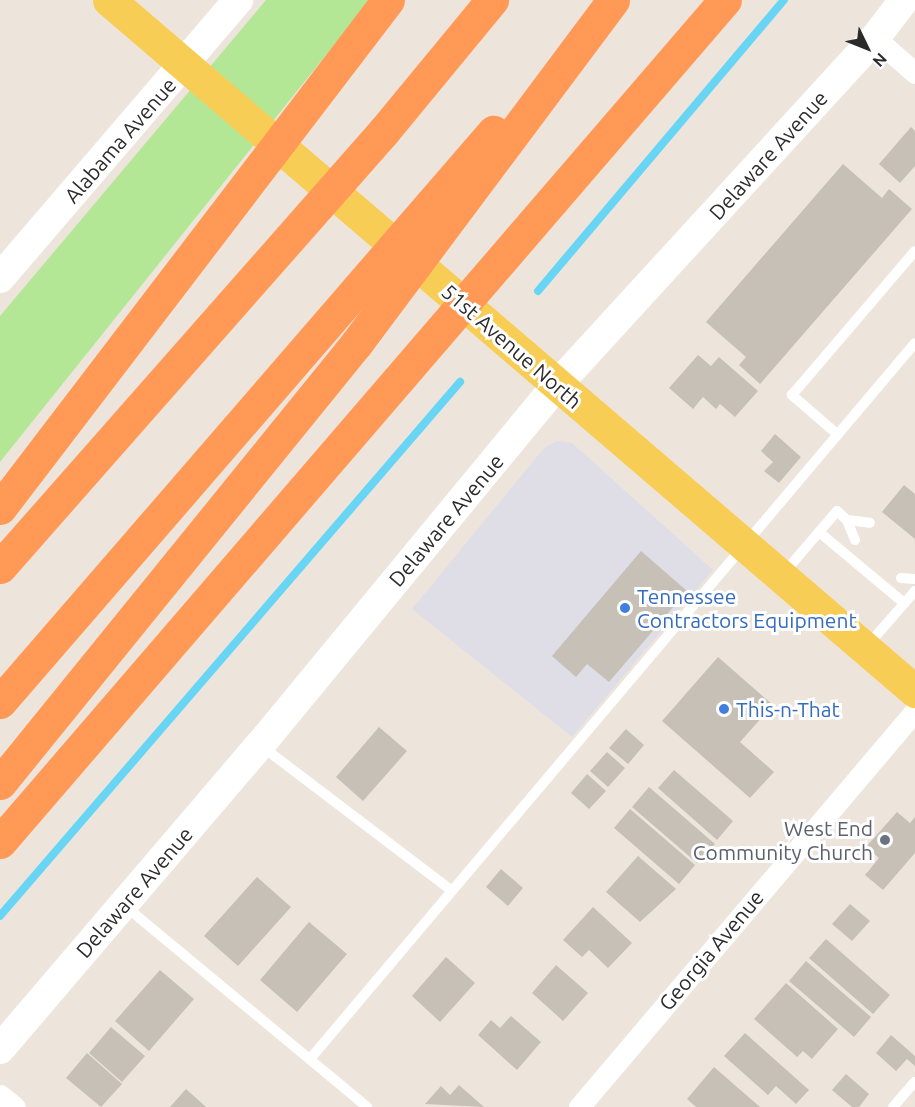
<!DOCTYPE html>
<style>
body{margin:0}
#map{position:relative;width:915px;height:1107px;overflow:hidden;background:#ede5dc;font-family:Ubuntu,sans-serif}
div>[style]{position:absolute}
.industrial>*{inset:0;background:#dfdde5}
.green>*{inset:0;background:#b4e795}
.stream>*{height:8px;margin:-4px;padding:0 4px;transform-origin:4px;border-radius:4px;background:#69d5f5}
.building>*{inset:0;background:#c6c0b7}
.lane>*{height:10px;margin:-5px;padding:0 5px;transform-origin:5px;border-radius:5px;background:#fff}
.street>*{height:21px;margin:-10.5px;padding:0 10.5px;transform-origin:10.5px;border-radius:10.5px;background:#fff}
.secondary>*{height:30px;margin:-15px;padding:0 15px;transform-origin:15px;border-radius:15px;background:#fff}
.primary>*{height:33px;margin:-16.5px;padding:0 16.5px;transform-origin:16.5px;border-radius:16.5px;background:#f8cd56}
.highway>*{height:33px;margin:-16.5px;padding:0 16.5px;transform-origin:16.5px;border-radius:16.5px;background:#f95}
.dots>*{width:16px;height:16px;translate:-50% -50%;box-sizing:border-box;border:3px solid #fff;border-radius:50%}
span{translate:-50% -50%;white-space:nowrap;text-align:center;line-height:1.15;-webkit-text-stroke:6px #fff;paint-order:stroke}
.street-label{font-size:21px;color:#2b2b2b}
.shop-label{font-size:21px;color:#366cbe}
.left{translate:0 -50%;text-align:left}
.worship-label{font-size:21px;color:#5b616d}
.right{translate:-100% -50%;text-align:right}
.north{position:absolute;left:837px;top:18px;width:60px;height:60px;-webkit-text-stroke:4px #fff;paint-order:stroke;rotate:133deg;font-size:16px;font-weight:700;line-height:24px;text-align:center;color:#2b2b2b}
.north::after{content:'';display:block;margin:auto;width:21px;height:27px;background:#2b2b2b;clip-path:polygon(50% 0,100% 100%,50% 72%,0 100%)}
</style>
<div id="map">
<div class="industrial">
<i style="clip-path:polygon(557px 441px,572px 443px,713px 570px,572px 737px,412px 609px,544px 448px)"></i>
</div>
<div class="green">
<i style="clip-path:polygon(266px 0,370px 0,0 462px,0 316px)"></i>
</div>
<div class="stream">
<i style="left:538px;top:291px;width:381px;rotate:-49.8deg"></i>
<i style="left:0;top:916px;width:705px;rotate:-49.26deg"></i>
</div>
<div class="building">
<i style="clip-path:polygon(911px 127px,915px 131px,915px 166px,900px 183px,879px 164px)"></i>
<i style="clip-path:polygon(843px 164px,882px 198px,889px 189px,912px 209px,760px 384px,739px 365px,746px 357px,706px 322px)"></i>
<i style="clip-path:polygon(698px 355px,711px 366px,719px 357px,758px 391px,735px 417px,720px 404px,716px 409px,703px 397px,693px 409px,669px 388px)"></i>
<i style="clip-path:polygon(775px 434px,801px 457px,779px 483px,764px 471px,773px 462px,761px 451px)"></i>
<i style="clip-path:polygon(904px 485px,915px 494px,915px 539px,882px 512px)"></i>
<i style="clip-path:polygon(641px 551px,687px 591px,609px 682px,587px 664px,576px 677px,552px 656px)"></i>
<i style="clip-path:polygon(718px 657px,773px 705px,740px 742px,774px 772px,750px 798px,662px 721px)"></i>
<i style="clip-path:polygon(379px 727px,407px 751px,363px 801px,336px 777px)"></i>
<i style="clip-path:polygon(626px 729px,644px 745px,628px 764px,609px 748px)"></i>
<i style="clip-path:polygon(607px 752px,625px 768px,608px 787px,590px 771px)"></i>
<i style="clip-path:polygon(674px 770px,733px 821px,717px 840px,658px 788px)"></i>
<i style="clip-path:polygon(587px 774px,606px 791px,589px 809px,571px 793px)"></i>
<i style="clip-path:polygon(649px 787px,715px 844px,697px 863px,632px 807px)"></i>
<i style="clip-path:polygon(630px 809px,695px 865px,679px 884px,614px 828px)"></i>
<i style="clip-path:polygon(897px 812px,910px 823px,915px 817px,915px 853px,883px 890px,865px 875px,879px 858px,866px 847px)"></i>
<i style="clip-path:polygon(638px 856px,676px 889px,640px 922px,606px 892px)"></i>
<i style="clip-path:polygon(501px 869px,523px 888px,508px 906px,486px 887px)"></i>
<i style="clip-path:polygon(257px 877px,291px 907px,238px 966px,204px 936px)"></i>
<i style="clip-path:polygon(850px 904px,870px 921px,852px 941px,832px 924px)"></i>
<i style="clip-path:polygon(593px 907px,632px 943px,608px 968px,589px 950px,582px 957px,563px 940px)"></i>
<i style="clip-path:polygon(309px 922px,347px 954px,297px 1012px,260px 980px)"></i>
<i style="clip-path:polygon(826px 939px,890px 995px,873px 1014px,809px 958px)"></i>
<i style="clip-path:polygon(446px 957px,475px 983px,440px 1022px,412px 996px)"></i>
<i style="clip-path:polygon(806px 961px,871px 1017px,854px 1037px,789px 981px)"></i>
<i style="clip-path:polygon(556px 965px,588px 993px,563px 1021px,532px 993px)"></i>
<i style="clip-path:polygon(160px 970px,194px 999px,149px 1051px,115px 1021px)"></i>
<i style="clip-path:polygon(786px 983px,838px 1029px,812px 1059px,803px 1051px,797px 1057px,754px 1019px)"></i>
<i style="clip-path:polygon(511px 1016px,541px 1042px,517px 1070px,478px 1035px,491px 1020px,500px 1028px)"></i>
<i style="clip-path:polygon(111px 1027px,145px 1056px,122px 1082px,89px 1053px)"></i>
<i style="clip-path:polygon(745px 1033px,809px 1090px,796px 1104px,776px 1086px,768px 1095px,724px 1056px)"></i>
<i style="clip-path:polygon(891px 1035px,915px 1056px,915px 1066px,907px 1059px,896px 1071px,876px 1053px)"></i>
<i style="clip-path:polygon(87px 1053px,122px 1084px,101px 1107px,66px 1078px)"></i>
<i style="clip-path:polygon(714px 1067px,760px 1107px,696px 1107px,687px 1099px)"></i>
<i style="clip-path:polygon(846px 1074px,869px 1094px,859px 1107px,852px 1107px,832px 1090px)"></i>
<i style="clip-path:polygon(459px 1085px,484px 1107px,425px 1104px,441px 1086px,450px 1095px)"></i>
<i style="clip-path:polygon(186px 1089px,206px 1107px,170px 1107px)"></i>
</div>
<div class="lane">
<i style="left:837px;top:434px;width:60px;rotate:-139.1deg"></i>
<i style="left:792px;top:395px;width:189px;rotate:-49.5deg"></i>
<i style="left:819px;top:532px;width:111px;rotate:39.9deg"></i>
<i style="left:855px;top:540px;width:22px;rotate:-112deg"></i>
<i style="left:847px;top:520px;width:23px;rotate:7deg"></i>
<i style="left:783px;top:574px;width:83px;rotate:-49.4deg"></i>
<i style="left:837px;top:511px;width:13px;rotate:42deg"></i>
<i style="left:901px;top:578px;width:14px;rotate:4deg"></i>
<i style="left:868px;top:645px;width:72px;rotate:-49deg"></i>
<i style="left:260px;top:745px;width:241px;rotate:37.2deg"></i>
<i style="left:125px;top:906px;width:315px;rotate:39.7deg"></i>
<i style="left:310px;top:1059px;width:937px;rotate:-49.8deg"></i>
<i style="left:893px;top:1107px;width:33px;rotate:-49deg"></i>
</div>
<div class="street">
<i style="left:875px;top:38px;width:53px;rotate:41.2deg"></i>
<i style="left:0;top:1095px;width:19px;rotate:39deg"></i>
<i style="left:579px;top:1107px;width:519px;rotate:-49.69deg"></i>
</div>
<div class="secondary">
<i style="left:0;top:278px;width:366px;rotate:-49.4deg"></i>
<i style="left:0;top:1049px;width:400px;rotate:-49.5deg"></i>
<i style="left:260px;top:745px;width:467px;rotate:-50.5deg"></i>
<i style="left:557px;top:385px;width:471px;rotate:-47.5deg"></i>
<i style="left:875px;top:38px;width:48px;rotate:-52.7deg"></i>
</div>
<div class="primary">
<i style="left:109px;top:0;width:1062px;rotate:40.61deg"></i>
</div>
<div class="highway">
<i style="left:0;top:508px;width:639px;rotate:-52.63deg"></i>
<i style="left:0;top:567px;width:581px;rotate:-48.63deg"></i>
<i style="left:384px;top:131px;width:170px;rotate:-50.5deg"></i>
<i style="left:0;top:702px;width:754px;rotate:-49.14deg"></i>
<i style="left:0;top:783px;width:565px;rotate:-50.96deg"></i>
<i style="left:356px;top:344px;width:429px;rotate:-53.2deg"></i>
<i style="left:0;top:842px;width:1111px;rotate:-49.27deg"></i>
</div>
<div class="dots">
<i style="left:625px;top:608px;background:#3f7fe0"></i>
<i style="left:724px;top:709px;background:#3f7fe0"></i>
<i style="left:885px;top:840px;background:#6b7280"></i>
</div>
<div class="street-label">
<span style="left:120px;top:140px;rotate:-49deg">Alabama Avenue</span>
<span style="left:768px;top:155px;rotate:-48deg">Delaware Avenue</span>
<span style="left:512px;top:346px;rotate:41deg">51st Avenue North</span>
<span style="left:446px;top:520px;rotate:-50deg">Delaware Avenue</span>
<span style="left:134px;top:892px;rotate:-49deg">Delaware Avenue</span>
<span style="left:711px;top:950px;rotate:-50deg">Georgia Avenue</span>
</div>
<div class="shop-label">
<span class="left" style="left:637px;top:608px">Tennessee<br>Contractors Equipment</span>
<span class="left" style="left:736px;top:709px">This-n-That</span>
</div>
<div class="worship-label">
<span class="right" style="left:873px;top:840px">West End<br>Community Church</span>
</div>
<div class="north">N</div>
</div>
